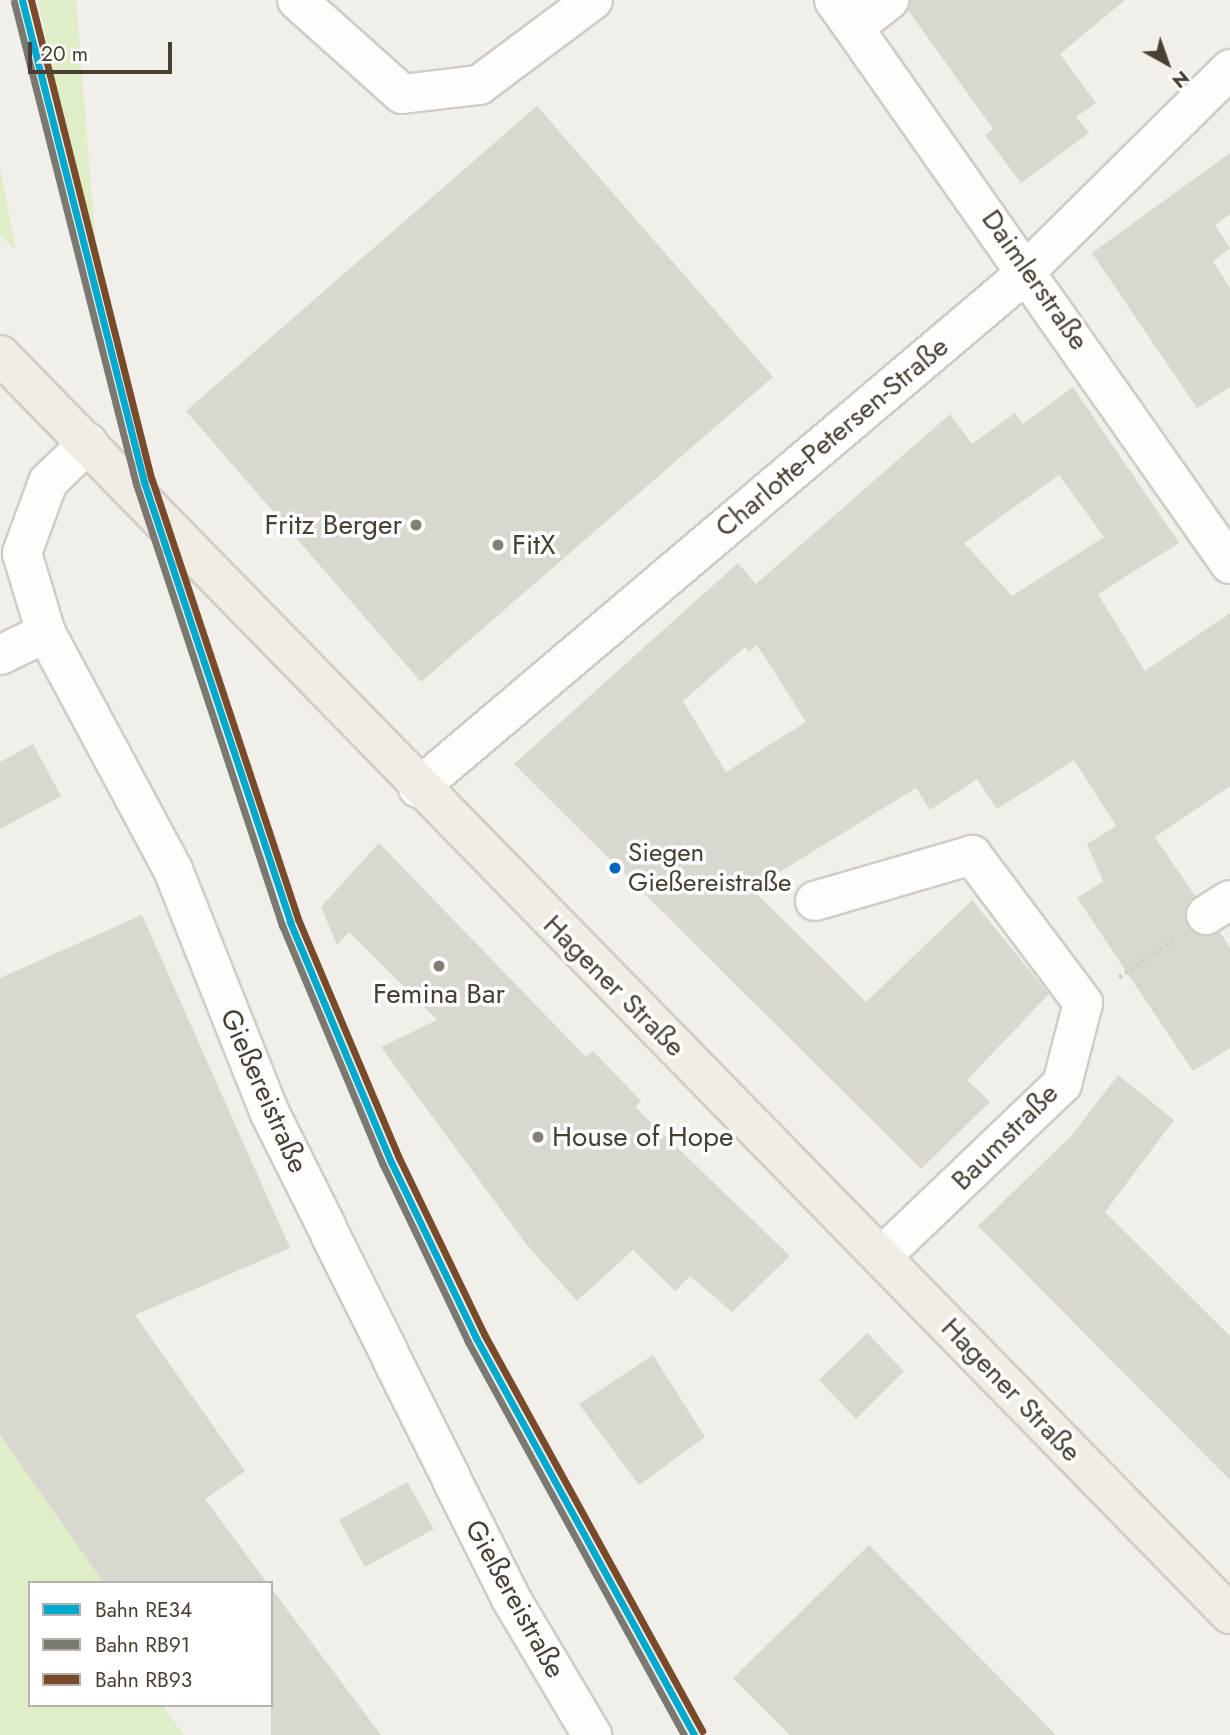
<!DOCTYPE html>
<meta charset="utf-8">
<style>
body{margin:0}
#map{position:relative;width:1230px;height:1735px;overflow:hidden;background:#f2efea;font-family:Jost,sans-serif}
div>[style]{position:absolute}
.green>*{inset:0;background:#e0eec7}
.building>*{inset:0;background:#dad6d0}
.path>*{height:4.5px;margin-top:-2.25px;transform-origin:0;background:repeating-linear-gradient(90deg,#d2cfc9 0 3.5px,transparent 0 7px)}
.roads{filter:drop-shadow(2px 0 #d0cdc7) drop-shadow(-2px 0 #d0cdc7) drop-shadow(0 2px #d0cdc7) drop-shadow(0 -2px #d0cdc7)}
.minor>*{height:38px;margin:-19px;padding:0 19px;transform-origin:19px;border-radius:19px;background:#fdfdfc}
.major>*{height:38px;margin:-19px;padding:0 19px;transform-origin:19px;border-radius:19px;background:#f1ede4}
.rail-1>*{height:7px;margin:-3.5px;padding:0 3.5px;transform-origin:3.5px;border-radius:3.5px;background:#00a9ce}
.rail-2>*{height:7px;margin:-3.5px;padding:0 3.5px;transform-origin:3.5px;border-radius:3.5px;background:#7b7872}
.rail-3>*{height:7px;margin:-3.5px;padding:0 3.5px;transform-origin:3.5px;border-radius:3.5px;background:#7a4b2a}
.dots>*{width:19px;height:19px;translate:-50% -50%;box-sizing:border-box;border:4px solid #fff;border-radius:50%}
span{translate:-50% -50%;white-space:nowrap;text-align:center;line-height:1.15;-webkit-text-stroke:7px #fff;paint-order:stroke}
.bus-label{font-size:26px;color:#494034}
.left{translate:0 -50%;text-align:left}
.street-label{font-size:28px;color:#494034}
.poi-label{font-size:28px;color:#494034}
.right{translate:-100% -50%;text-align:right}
.legend{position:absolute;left:28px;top:1581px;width:245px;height:126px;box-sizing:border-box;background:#fff;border:2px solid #b6b3ae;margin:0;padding:9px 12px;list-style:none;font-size:21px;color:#494034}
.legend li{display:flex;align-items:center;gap:14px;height:35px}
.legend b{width:35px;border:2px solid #b6b3ae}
.north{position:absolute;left:1132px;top:28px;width:70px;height:70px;-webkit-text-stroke:5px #fff;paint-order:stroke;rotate:140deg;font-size:19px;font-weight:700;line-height:28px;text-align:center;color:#494034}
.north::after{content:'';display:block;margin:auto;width:24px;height:32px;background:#494034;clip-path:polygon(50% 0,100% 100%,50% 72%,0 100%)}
.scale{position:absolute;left:28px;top:42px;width:144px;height:32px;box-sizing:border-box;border:4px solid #494034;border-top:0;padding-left:9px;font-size:21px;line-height:24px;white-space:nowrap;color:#494034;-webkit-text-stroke:5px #fff;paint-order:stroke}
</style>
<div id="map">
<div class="green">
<i style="clip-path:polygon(38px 0,76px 0,100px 296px)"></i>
<i style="clip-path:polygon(0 167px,16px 250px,0 235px)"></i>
<i style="clip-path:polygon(0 1436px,105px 1582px,30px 1583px,30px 1705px,162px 1705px,184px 1735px,0 1735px)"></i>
</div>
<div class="building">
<i style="clip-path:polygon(910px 0,1125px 0,1060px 54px,1096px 103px,1076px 117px,1089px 133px,1021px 183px,985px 135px,993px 129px,908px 10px)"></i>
<i style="clip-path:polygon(537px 106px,773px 377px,421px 682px,186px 411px)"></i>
<i style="clip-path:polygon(1230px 153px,1230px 214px,1215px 225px,1230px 248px,1213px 261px,1230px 288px,1230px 387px,1197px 408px,1092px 253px)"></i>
<i style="clip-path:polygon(evenodd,1073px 387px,1179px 543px,1098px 594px,1145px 671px,1230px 613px,1230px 786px,1155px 837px,1195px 896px,1186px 905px,1188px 927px,1206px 937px,1220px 932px,1230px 948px,1230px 1048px,1193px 1071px,1077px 898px,1103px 881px,1087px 844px,1116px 826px,1074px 760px,997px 809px,977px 779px,930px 810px,916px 788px,752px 889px,866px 1002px,972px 900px,1049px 994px,967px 1080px,990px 1102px,921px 1169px,514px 764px,738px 563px,756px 584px,950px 414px,972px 444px,1015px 413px,1023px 424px,1073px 387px,1059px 475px,1104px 537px,1012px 596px,964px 543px,1059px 475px,1073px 387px,757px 645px,806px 722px,726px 772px,683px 701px,745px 647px,749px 652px,757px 645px)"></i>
<i style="clip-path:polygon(33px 744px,61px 796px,0 829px,0 762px)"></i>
<i style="clip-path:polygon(379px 843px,586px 1057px,593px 1051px,641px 1101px,635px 1107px,790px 1256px,732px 1312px,690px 1276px,675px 1291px,633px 1250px,577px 1301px,527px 1245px,381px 1047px,437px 1020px,349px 932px,337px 945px,321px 907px)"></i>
<i style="clip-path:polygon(142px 915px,290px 1248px,135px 1315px,245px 1471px,205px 1499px,267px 1583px,104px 1583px,0 1435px,0 978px)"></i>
<i style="clip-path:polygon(1118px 1075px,1174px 1120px,1105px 1212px,1230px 1336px,1230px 1480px,978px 1226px,1072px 1135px)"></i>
<i style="clip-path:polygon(867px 1333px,904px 1371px,856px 1419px,819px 1380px)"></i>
<i style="clip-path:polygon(653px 1355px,705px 1437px,639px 1485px,579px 1404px)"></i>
<i style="clip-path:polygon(407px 1482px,434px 1529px,365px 1567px,339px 1520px)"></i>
<i style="clip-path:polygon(869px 1545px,1056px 1735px,790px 1735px,733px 1678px)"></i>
<i style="clip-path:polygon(271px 1588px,381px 1735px,271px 1735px)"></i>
</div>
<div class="path">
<i style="left:1119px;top:977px;width:65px;rotate:-34.9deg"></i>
</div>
<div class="roads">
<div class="minor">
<i style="left:297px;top:0;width:141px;rotate:41.8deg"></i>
<i style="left:402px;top:94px;width:78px;rotate:-6.7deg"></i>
<i style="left:479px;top:85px;width:142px;rotate:-36.7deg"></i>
<i style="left:834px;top:0;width:689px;rotate:54.93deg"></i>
<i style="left:857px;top:25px;width:41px;rotate:-38deg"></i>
<i style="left:88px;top:443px;width:56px;rotate:135.7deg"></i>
<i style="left:48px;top:482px;width:76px;rotate:110.1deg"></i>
<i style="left:22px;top:553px;width:84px;rotate:73.3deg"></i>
<i style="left:46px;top:633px;width:269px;rotate:61.8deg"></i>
<i style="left:173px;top:870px;width:259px;rotate:68.3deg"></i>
<i style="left:269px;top:1111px;width:542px;rotate:63.62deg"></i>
<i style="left:510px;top:1597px;width:161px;rotate:59.3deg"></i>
<i style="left:0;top:655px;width:51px;rotate:-25.6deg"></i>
<i style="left:418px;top:788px;width:778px;rotate:-40.26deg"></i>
<i style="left:1012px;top:285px;width:307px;rotate:-44.7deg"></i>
<i style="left:815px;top:901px;width:164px;rotate:-16.3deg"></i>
<i style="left:972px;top:855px;width:185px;rotate:53.1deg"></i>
<i style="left:1083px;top:1003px;width:84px;rotate:104.5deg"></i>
<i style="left:1062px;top:1084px;width:250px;rotate:136.3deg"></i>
<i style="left:1206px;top:915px;width:28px;rotate:-32deg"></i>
</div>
<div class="major">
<i style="left:0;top:355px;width:1760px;rotate:45.67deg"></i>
</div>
</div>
<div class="rail-1">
<i style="left:22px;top:0;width:497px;rotate:75.8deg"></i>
<i style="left:144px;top:482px;width:464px;rotate:71.6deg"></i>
<i style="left:290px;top:922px;width:260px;rotate:67.2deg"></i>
<i style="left:391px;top:1162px;width:195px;rotate:64.2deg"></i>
<i style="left:476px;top:1338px;width:453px;rotate:61.2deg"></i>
</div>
<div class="rail-2">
<i style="left:14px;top:2px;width:497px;rotate:75.8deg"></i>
<i style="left:136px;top:484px;width:465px;rotate:71.7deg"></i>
<i style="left:282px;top:925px;width:260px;rotate:67.2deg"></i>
<i style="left:383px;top:1165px;width:196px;rotate:64.3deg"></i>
<i style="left:468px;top:1342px;width:448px;rotate:61.2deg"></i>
</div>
<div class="rail-3">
<i style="left:31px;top:0;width:495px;rotate:75.9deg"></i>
<i style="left:152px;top:480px;width:463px;rotate:71.6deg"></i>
<i style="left:298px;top:919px;width:259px;rotate:67.1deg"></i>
<i style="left:399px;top:1158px;width:195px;rotate:64.2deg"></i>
<i style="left:484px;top:1334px;width:453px;rotate:61.2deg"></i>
</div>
<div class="dots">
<i style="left:416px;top:525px;background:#847d74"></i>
<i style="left:498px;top:545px;background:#847d74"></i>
<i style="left:615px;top:868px;background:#0065bd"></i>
<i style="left:439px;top:966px;background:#847d74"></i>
<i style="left:538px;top:1137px;background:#847d74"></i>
</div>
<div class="bus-label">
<span class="left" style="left:628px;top:868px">Siegen<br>Gießereistraße</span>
</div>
<div class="street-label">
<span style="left:1035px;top:280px;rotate:55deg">Daimlerstraße</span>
<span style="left:832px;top:437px;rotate:-40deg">Charlotte-Petersen-Straße</span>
<span style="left:614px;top:986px;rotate:45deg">Hagener Straße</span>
<span style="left:264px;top:1091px;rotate:66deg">Gießereistraße</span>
<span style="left:1005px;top:1137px;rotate:-45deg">Baumstraße</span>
<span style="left:1011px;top:1390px;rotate:46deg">Hagener Straße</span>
<span style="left:515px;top:1599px;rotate:61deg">Gießereistraße</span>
</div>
<div class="poi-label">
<span class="right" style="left:402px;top:525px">Fritz Berger</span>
<span class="left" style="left:512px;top:545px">FitX</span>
<span style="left:439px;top:994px">Femina Bar</span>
<span class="left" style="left:552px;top:1137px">House of Hope</span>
</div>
<ul class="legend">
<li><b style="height:9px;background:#00a9ce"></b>Bahn RE34</li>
<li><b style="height:9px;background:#7b7872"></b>Bahn RB91</li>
<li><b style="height:9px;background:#7a4b2a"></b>Bahn RB93</li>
</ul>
<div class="north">N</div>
<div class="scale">20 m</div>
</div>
